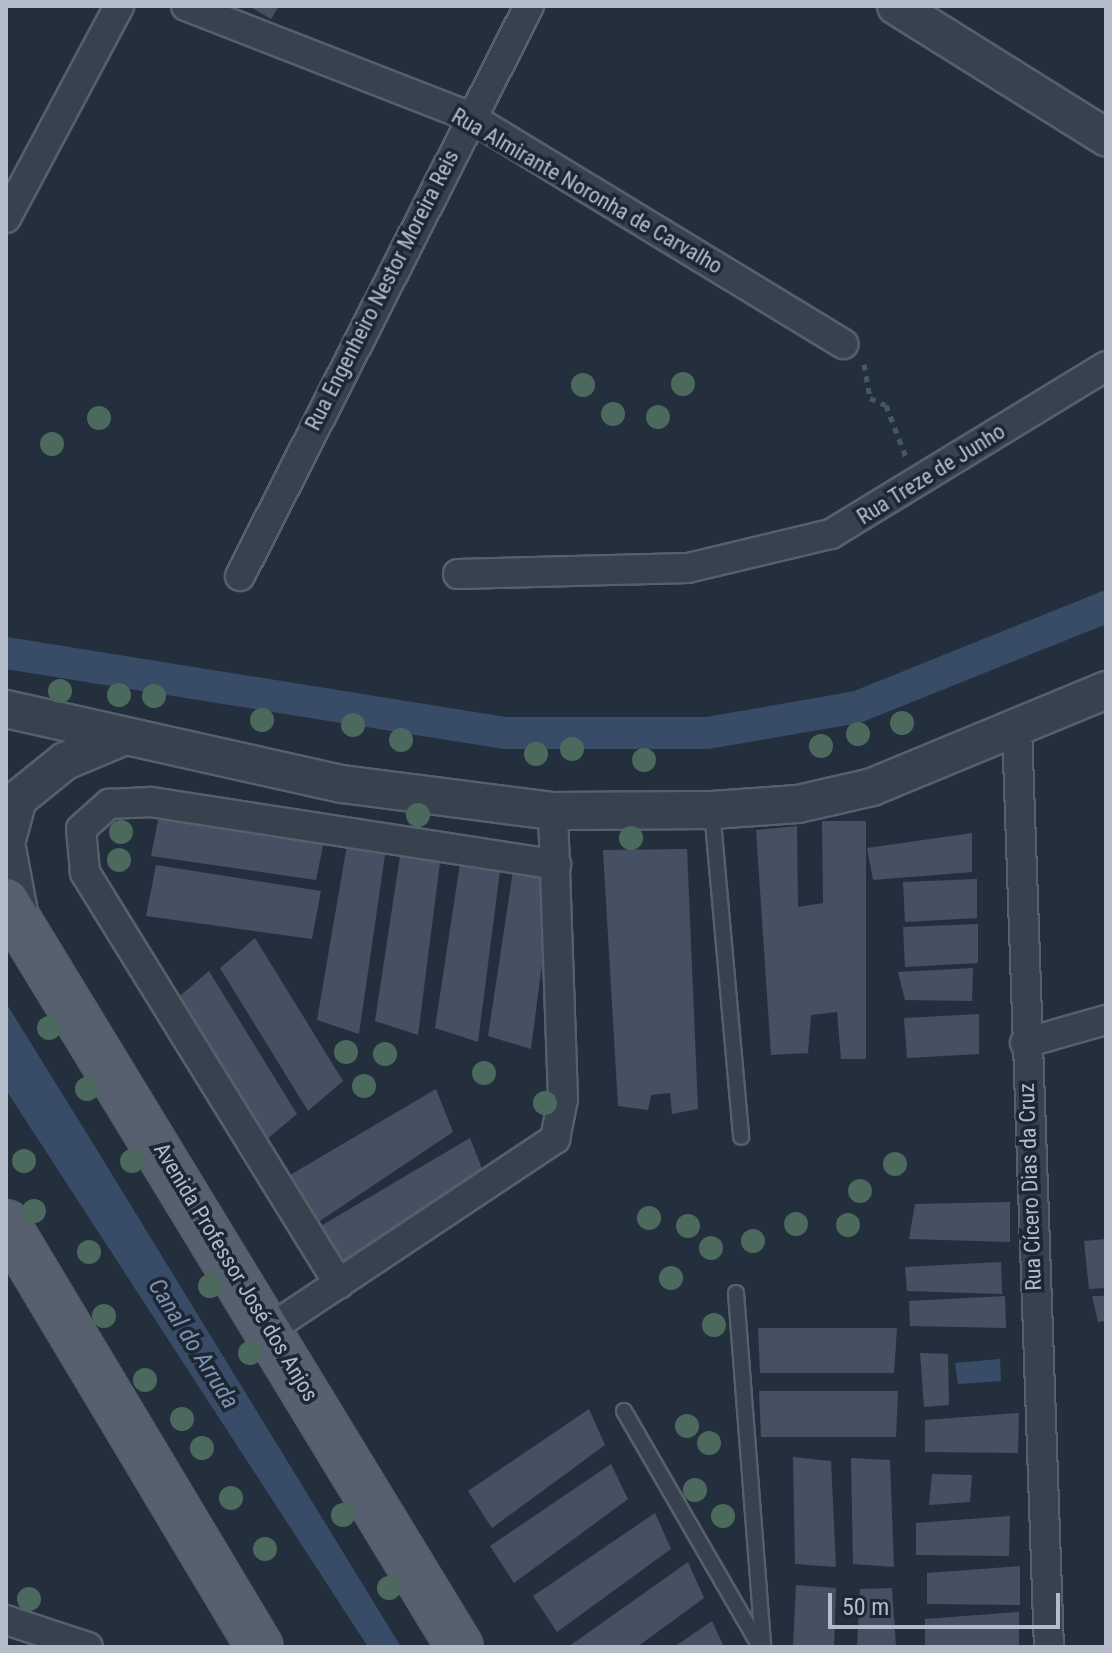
<!DOCTYPE html>
<meta charset="utf-8">
<style>
body{margin:0}
#map{position:relative;width:1112px;height:1653px;overflow:hidden;background:#242f3e;font-family:"Roboto Condensed",sans-serif}
div>[style]{position:absolute}
.water>*{inset:0;background:#394c67}
.canal>*{height:32px;margin:-16px;padding:0 16px;transform-origin:16px;border-radius:16px;background:#394c67}
.building>*{inset:0;background:#455162}
.path>*{height:5px;margin-top:-2.5px;transform-origin:0;background:repeating-linear-gradient(90deg,#44595c 0 6px,transparent 0 12px)}
.roads{filter:drop-shadow(2px 0 #565f6c) drop-shadow(-2px 0 #565f6c) drop-shadow(0 2px #565f6c) drop-shadow(0 -2px #565f6c)}
.service>*{height:14px;margin:-7px;padding:0 7px;transform-origin:7px;border-radius:7px;background:#38414e}
.minor>*{height:28px;margin:-14px;padding:0 14px;transform-origin:14px;border-radius:14px;background:#38414e}
.tertiary>*{height:36px;margin:-18px;padding:0 18px;transform-origin:18px;border-radius:18px;background:#38414e}
.primary>*{height:44px;margin:-22px;padding:0 22px;transform-origin:22px;border-radius:22px;background:#56606e}
.trees>*{width:24px;height:24px;margin:-12px;border-radius:50%;background:#4b6a5d}
span{translate:-50% -50%;white-space:nowrap;text-align:center;line-height:1.15;-webkit-text-stroke:7px #1d2633;paint-order:stroke}
.street-label{font-size:22px;color:#b4bcc9}
.water-label{font-size:24px;color:#7c92b1;font-style:italic}
.frame{position:absolute;inset:0;border:8px solid #b4bcc9;pointer-events:none}
.scale{position:absolute;left:828px;top:1593px;width:232px;height:36px;box-sizing:border-box;border:4px solid #b4bcc9;border-top:0;padding-left:10px;font-size:24px;line-height:28px;white-space:nowrap;color:#b4bcc9;-webkit-text-stroke:6px #1d2633;paint-order:stroke}
</style>
<div id="map">
<div class="water">
<i style="clip-path:polygon(6px 1003px,97px 1150px,401px 1647px,368px 1647px,6px 1090px)"></i>
<i style="clip-path:polygon(1000px 1359px,1001px 1381px,958px 1384px,955px 1363px)"></i>
</div>
<div class="canal">
<i style="left:6px;top:653px;width:505px;rotate:9.11deg"></i>
<i style="left:505px;top:733px;width:202px"></i>
<i style="left:707px;top:733px;width:152px;rotate:-9.8deg"></i>
<i style="left:857px;top:707px;width:268px;rotate:-21.9deg"></i>
</div>
<div class="building">
<i style="clip-path:polygon(249px 6px,279px 6px,271px 19px)"></i>
<i style="clip-path:polygon(161px 805px,326px 831px,316px 880px,151px 856px)"></i>
<i style="clip-path:polygon(822px 821px,866px 821px,866px 1059px,841px 1059px,837px 1012px,811px 1015px,808px 1053px,771px 1055px,756px 830px,797px 826px,798px 907px,823px 903px)"></i>
<i style="clip-path:polygon(972px 833px,972px 872px,873px 880px,867px 848px)"></i>
<i style="clip-path:polygon(348px 839px,386px 848px,359px 1034px,317px 1020px)"></i>
<i style="clip-path:polygon(401px 849px,441px 855px,418px 1035px,375px 1021px)"></i>
<i style="clip-path:polygon(687px 849px,698px 1109px,672px 1114px,670px 1093px,651px 1095px,648px 1110px,618px 1106px,603px 850px)"></i>
<i style="clip-path:polygon(461px 857px,501px 863px,478px 1042px,435px 1028px)"></i>
<i style="clip-path:polygon(514px 864px,554px 870px,531px 1049px,488px 1036px)"></i>
<i style="clip-path:polygon(156px 865px,321px 891px,312px 939px,146px 916px)"></i>
<i style="clip-path:polygon(977px 879px,977px 918px,905px 922px,903px 882px)"></i>
<i style="clip-path:polygon(978px 924px,978px 963px,905px 967px,903px 927px)"></i>
<i style="clip-path:polygon(255px 938px,343px 1081px,308px 1111px,220px 968px)"></i>
<i style="clip-path:polygon(973px 968px,972px 1001px,905px 1000px,898px 972px)"></i>
<i style="clip-path:polygon(209px 971px,297px 1114px,261px 1144px,174px 1001px)"></i>
<i style="clip-path:polygon(979px 1014px,979px 1054px,907px 1058px,904px 1018px)"></i>
<i style="clip-path:polygon(436px 1089px,453px 1132px,311px 1227px,285px 1178px)"></i>
<i style="clip-path:polygon(470px 1138px,487px 1181px,345px 1276px,319px 1227px)"></i>
<i style="clip-path:polygon(1010px 1202px,1010px 1242px,909px 1239px,915px 1204px)"></i>
<i style="clip-path:polygon(1106px 1239px,1106px 1288px,1089px 1289px,1084px 1241px)"></i>
<i style="clip-path:polygon(1001px 1262px,1002px 1294px,907px 1291px,905px 1267px)"></i>
<i style="clip-path:polygon(1005px 1296px,1006px 1328px,910px 1326px,909px 1301px)"></i>
<i style="clip-path:polygon(1092px 1296px,1106px 1296px,1106px 1321px,1098px 1322px)"></i>
<i style="clip-path:polygon(758px 1328px,897px 1328px,894px 1373px,760px 1373px)"></i>
<i style="clip-path:polygon(920px 1353px,948px 1354px,949px 1405px,924px 1407px)"></i>
<i style="clip-path:polygon(759px 1391px,898px 1391px,896px 1437px,761px 1437px)"></i>
<i style="clip-path:polygon(589px 1409px,605px 1445px,492px 1528px,468px 1491px)"></i>
<i style="clip-path:polygon(1019px 1413px,1018px 1453px,925px 1452px,925px 1420px)"></i>
<i style="clip-path:polygon(793px 1457px,831px 1461px,836px 1567px,795px 1564px)"></i>
<i style="clip-path:polygon(851px 1458px,890px 1460px,894px 1567px,853px 1564px)"></i>
<i style="clip-path:polygon(611px 1464px,628px 1499px,514px 1583px,490px 1546px)"></i>
<i style="clip-path:polygon(932px 1474px,972px 1475px,970px 1502px,929px 1505px)"></i>
<i style="clip-path:polygon(655px 1513px,671px 1549px,557px 1632px,533px 1596px)"></i>
<i style="clip-path:polygon(1010px 1516px,1009px 1556px,916px 1555px,916px 1523px)"></i>
<i style="clip-path:polygon(688px 1562px,704px 1598px,637px 1647px,568px 1647px)"></i>
<i style="clip-path:polygon(1020px 1566px,1020px 1605px,927px 1604px,927px 1573px)"></i>
<i style="clip-path:polygon(796px 1585px,836px 1588px,834px 1647px,793px 1647px)"></i>
<i style="clip-path:polygon(892px 1588px,896px 1647px,857px 1647px,860px 1589px)"></i>
<i style="clip-path:polygon(1019px 1612px,1019px 1647px,925px 1647px,925px 1619px)"></i>
<i style="clip-path:polygon(712px 1621px,724px 1647px,674px 1647px)"></i>
</div>
<div class="path">
<i style="left:864px;top:364px;width:35px;rotate:80deg"></i>
<i style="left:870px;top:398px;width:17px;rotate:24deg"></i>
<i style="left:886px;top:405px;width:56px;rotate:69deg"></i>
</div>
<div class="roads">
<div class="service">
<i style="left:712px;top:810px;width:328px;rotate:84.9deg"></i>
<i style="left:736px;top:1293px;width:355px;rotate:85.6deg"></i>
<i style="left:624px;top:1411px;width:272px;rotate:60deg"></i>
</div>
<div class="minor">
<i style="left:186px;top:6px;width:305px;rotate:21.3deg"></i>
<i style="left:470px;top:117px;width:437px;rotate:31.3deg"></i>
<i style="left:6px;top:218px;width:240px;rotate:-61.9deg"></i>
<i style="left:458px;top:574px;width:230px;rotate:-1.5deg"></i>
<i style="left:688px;top:568px;width:147px;rotate:-13.4deg"></i>
<i style="left:831px;top:534px;width:322px;rotate:-31.4deg"></i>
<i style="left:240px;top:576px;width:639px;rotate:-63.11deg"></i>
<i style="left:1017px;top:728px;width:920px;rotate:88.01deg"></i>
<i style="left:1025px;top:1043px;width:84px;rotate:-15.9deg"></i>
<i style="left:339px;top:1284px;width:484px;rotate:-121.7deg"></i>
<i style="left:85px;top:872px;width:43px;rotate:-95.3deg"></i>
<i style="left:81px;top:829px;width:38px;rotate:-42deg"></i>
<i style="left:109px;top:804px;width:42px;rotate:-2.7deg"></i>
<i style="left:151px;top:802px;width:410px;rotate:8.8deg"></i>
<i style="left:270px;top:1329px;width:343px;rotate:-33.7deg"></i>
<i style="left:555px;top:1139px;width:41px;rotate:-78.7deg"></i>
<i style="left:563px;top:1099px;width:288px;rotate:-92deg"></i>
<i style="left:6px;top:1620px;width:86px;rotate:18.2deg"></i>
</div>
<div class="tertiary">
<i style="left:896px;top:6px;width:248px;rotate:32deg"></i>
<i style="left:6px;top:709px;width:344px;rotate:12.6deg"></i>
<i style="left:342px;top:784px;width:213px;rotate:7.3deg"></i>
<i style="left:553px;top:811px;width:159px;rotate:-0.4deg"></i>
<i style="left:712px;top:810px;width:86px;rotate:-4deg"></i>
<i style="left:798px;top:804px;width:76px;rotate:-12.9deg"></i>
<i style="left:872px;top:787px;width:253px;rotate:-22.5deg"></i>
<i style="left:21px;top:923px;width:81px;rotate:-100.6deg"></i>
<i style="left:6px;top:843px;width:46px;rotate:-74.7deg"></i>
<i style="left:18px;top:799px;width:60px;rotate:-39deg"></i>
<i style="left:65px;top:761px;width:57px;rotate:-22.5deg"></i>
</div>
<div class="primary">
<i style="left:6px;top:901px;width:873px;rotate:58.68deg"></i>
<i style="left:6px;top:1223px;width:494px;rotate:59.1deg"></i>
</div>
</div>
<div class="trees">
<i style="left:683px;top:384px"></i>
<i style="left:583px;top:385px"></i>
<i style="left:613px;top:414px"></i>
<i style="left:658px;top:417px"></i>
<i style="left:99px;top:418px"></i>
<i style="left:52px;top:444px"></i>
<i style="left:60px;top:691px"></i>
<i style="left:119px;top:695px"></i>
<i style="left:154px;top:696px"></i>
<i style="left:262px;top:720px"></i>
<i style="left:902px;top:723px"></i>
<i style="left:353px;top:725px"></i>
<i style="left:858px;top:734px"></i>
<i style="left:401px;top:740px"></i>
<i style="left:821px;top:746px"></i>
<i style="left:572px;top:749px"></i>
<i style="left:536px;top:754px"></i>
<i style="left:644px;top:760px"></i>
<i style="left:418px;top:815px"></i>
<i style="left:121px;top:832px"></i>
<i style="left:631px;top:838px"></i>
<i style="left:119px;top:860px"></i>
<i style="left:49px;top:1028px"></i>
<i style="left:346px;top:1052px"></i>
<i style="left:385px;top:1054px"></i>
<i style="left:484px;top:1073px"></i>
<i style="left:364px;top:1086px"></i>
<i style="left:87px;top:1089px"></i>
<i style="left:545px;top:1103px"></i>
<i style="left:24px;top:1161px"></i>
<i style="left:132px;top:1161px"></i>
<i style="left:895px;top:1164px"></i>
<i style="left:860px;top:1191px"></i>
<i style="left:34px;top:1211px"></i>
<i style="left:649px;top:1218px"></i>
<i style="left:796px;top:1224px"></i>
<i style="left:848px;top:1225px"></i>
<i style="left:688px;top:1226px"></i>
<i style="left:753px;top:1241px"></i>
<i style="left:711px;top:1248px"></i>
<i style="left:89px;top:1252px"></i>
<i style="left:671px;top:1278px"></i>
<i style="left:210px;top:1286px"></i>
<i style="left:104px;top:1316px"></i>
<i style="left:714px;top:1325px"></i>
<i style="left:250px;top:1353px"></i>
<i style="left:145px;top:1380px"></i>
<i style="left:182px;top:1419px"></i>
<i style="left:687px;top:1426px"></i>
<i style="left:709px;top:1443px"></i>
<i style="left:202px;top:1448px"></i>
<i style="left:695px;top:1490px"></i>
<i style="left:231px;top:1498px"></i>
<i style="left:343px;top:1515px"></i>
<i style="left:723px;top:1516px"></i>
<i style="left:265px;top:1549px"></i>
<i style="left:389px;top:1588px"></i>
<i style="left:29px;top:1599px"></i>
</div>
<div class="street-label">
<span style="left:587px;top:191px;rotate:30deg">Rua Almirante Noronha de Carvalho</span>
<span style="left:382px;top:290px;rotate:-63deg">Rua Engenheiro Nestor Moreira Reis</span>
<span style="left:931px;top:474px;rotate:-32deg">Rua Treze de Junho</span>
<span style="left:1030px;top:1187px;rotate:-92deg">Rua Cícero Dias da Cruz</span>
<span style="left:236px;top:1272px;rotate:59deg">Avenida Professor José dos Anjos</span>
</div>
<div class="water-label">
<span style="left:193px;top:1344px;rotate:58deg">Canal do Arruda</span>
</div>
<div class="frame"></div>
<div class="scale">50 m</div>
</div>
